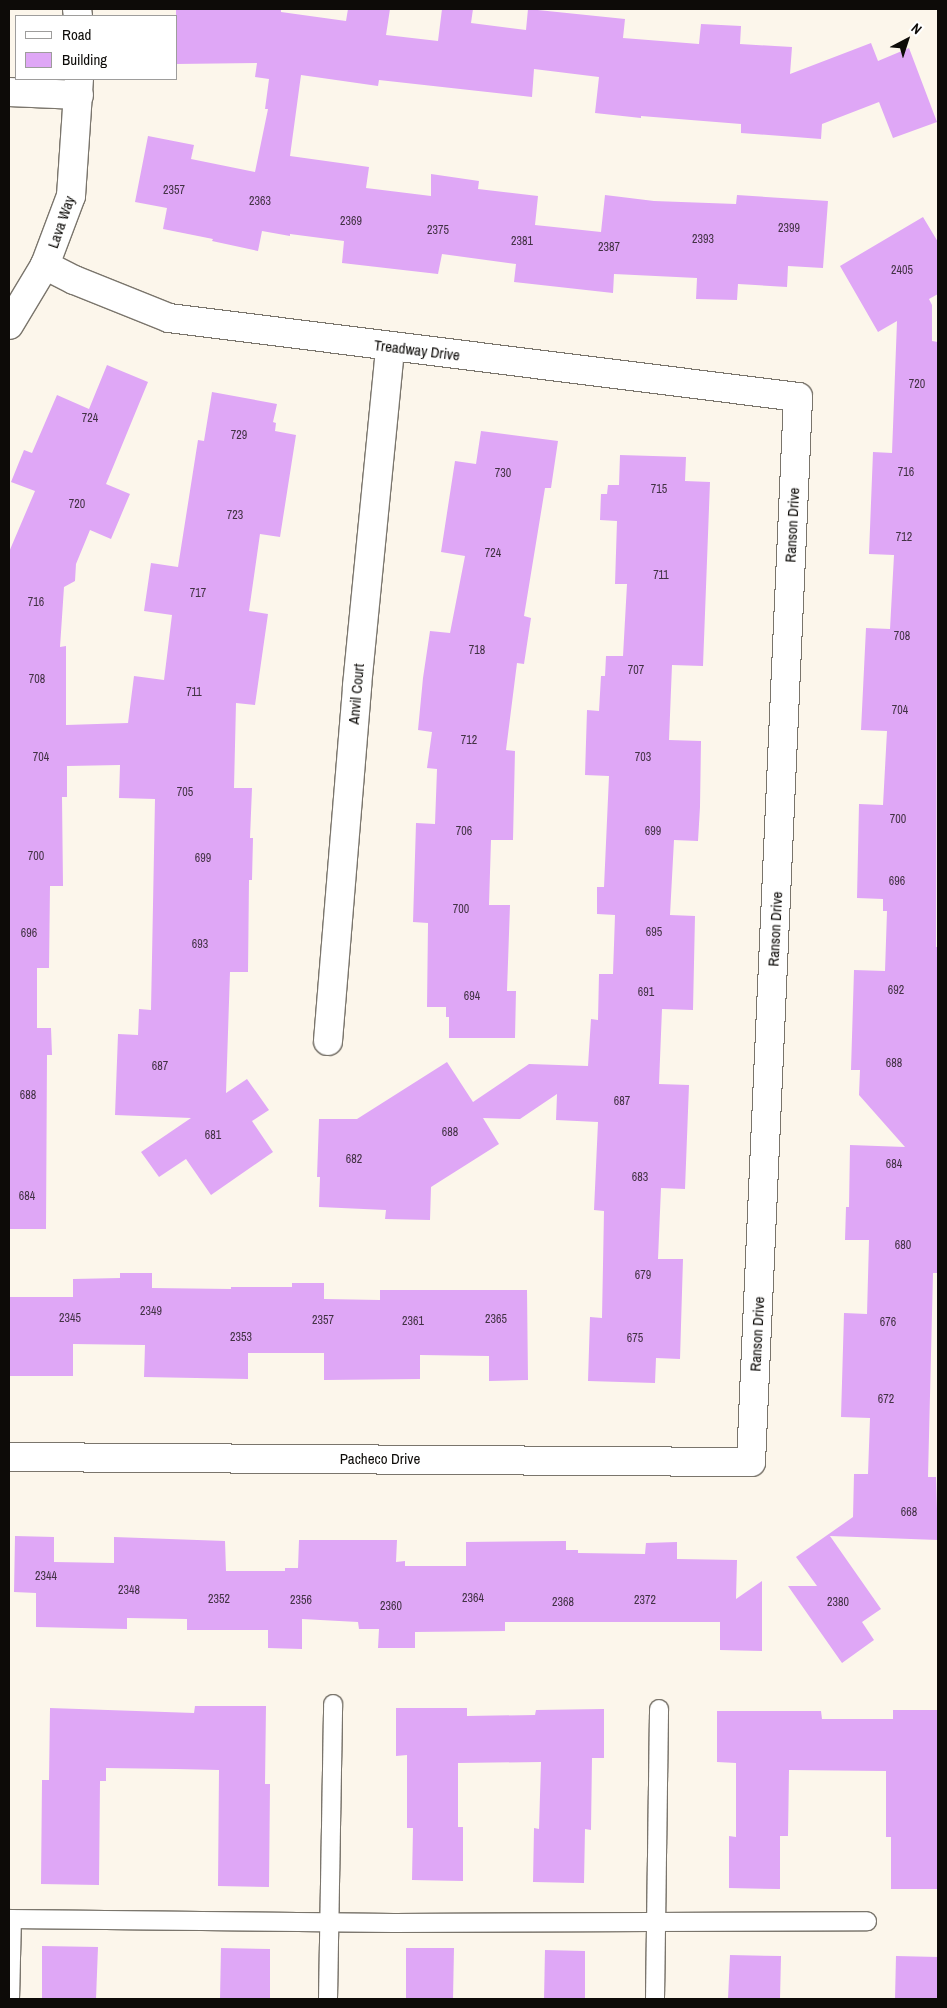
<!DOCTYPE html>
<style>
body{margin:0}
#map{position:relative;width:947px;height:2008px;overflow:hidden;background:#fcf6eb;font-family:"Archivo Narrow",sans-serif}
div>[style]{position:absolute}
.building>*{inset:0;background:#dfa7f6}
.roads{filter:drop-shadow(1px 0 #7a756c) drop-shadow(-1px 0 #7a756c) drop-shadow(0 1px #7a756c) drop-shadow(0 -1px #7a756c)}
.service>*{height:18px;margin:-9px;padding:0 9px;transform-origin:9px;border-radius:9px;background:#fff}
.minor>*{height:28px;margin:-14px;padding:0 14px;transform-origin:14px;border-radius:14px;background:#fff}
span{translate:-50% -50%;white-space:nowrap;text-align:center;line-height:1.15;-webkit-text-stroke:4px #fff;paint-order:stroke}
.number-label{font-size:12px;color:#423244}
.number-label span{-webkit-text-stroke-width:0}
.street-label{font-size:15px;color:#0d0b08}
.frame{position:absolute;inset:0;border:10px solid #0d0b08;pointer-events:none}
.legend{position:absolute;left:15px;top:15px;width:162px;height:65px;box-sizing:border-box;background:#fff;border:1px solid #9e9d9c;margin:0;padding:6px 9px;list-style:none;font-size:15px;color:#0d0b08}
.legend li{display:flex;align-items:center;gap:10px;height:25px}
.legend b{width:25px;border:1px solid #9e9d9c}
.north{position:absolute;left:882px;top:15px;width:50px;height:50px;-webkit-text-stroke:4px #fff;paint-order:stroke;rotate:40deg;font-size:14px;font-weight:700;line-height:20px;text-align:center;color:#0d0b08}
.north::after{content:'';display:block;margin:auto;width:18px;height:22px;background:#0d0b08;clip-path:polygon(50% 0,100% 100%,50% 72%,0 100%)}
</style>
<div id="map">
<div class="building">
<i style="clip-path:polygon(176px 9px,281px 9px,281px 12px,346px 21px,348px 9px,390px 9px,386px 35px,438px 41px,442px 9px,473px 9px,471px 23px,526px 30px,528px 9px,625px 19px,623px 38px,699px 44px,701px 24px,741px 26px,740px 44px,792px 47px,790px 74px,871px 43px,878px 61px,909px 48px,937px 122px,893px 138px,879px 102px,822px 124px,821px 139px,741px 133px,741px 124px,641px 116px,641px 118px,595px 113px,599px 77px,534px 69px,532px 97px,379px 80px,378px 86px,301px 75px,290px 156px,369px 167px,366px 188px,431px 196px,431px 174px,479px 181px,478px 189px,538px 196px,535px 225px,601px 232px,605px 195px,654px 201px,736px 204px,737px 195px,828px 201px,823px 268px,788px 266px,787px 287px,738px 284px,737px 300px,696px 299px,697px 278px,614px 274px,613px 293px,514px 282px,516px 264px,442px 254px,438px 274px,342px 263px,344px 241px,290px 234px,290px 236px,262px 231px,258px 251px,212px 241px,213px 239px,163px 229px,167px 208px,135px 202px,148px 136px,194px 145px,191px 159px,255px 172px,268px 109px,265px 109px,269px 79px,255px 77px,257px 63px,176px 64px)"></i>
<i style="clip-path:polygon(923px 217px,938px 242px,938px 294px,929px 299px,932px 305px,932px 341px,938px 342px,936px 947px,938px 947px,938px 1273px,933px 1273px,928px 1477px,936px 1477px,938px 1540px,830px 1536px,881px 1609px,862px 1622px,874px 1640px,842px 1663px,788px 1586px,817px 1586px,796px 1557px,853px 1517px,854px 1474px,868px 1474px,870px 1418px,841px 1417px,844px 1313px,867px 1314px,869px 1240px,845px 1240px,846px 1207px,849px 1207px,850px 1145px,905px 1147px,859px 1095px,860px 1070px,851px 1070px,854px 970px,885px 971px,887px 911px,883px 911px,883px 899px,857px 898px,859px 804px,883px 805px,887px 731px,861px 730px,866px 628px,890px 629px,894px 555px,869px 554px,873px 452px,892px 453px,897px 321px,878px 332px,840px 266px)"></i>
<i style="clip-path:polygon(107px 365px,148px 382px,106px 484px,130px 494px,111px 539px,90px 530px,76px 564px,75px 581px,64px 587px,60px 647px,66px 646px,66px 725px,128px 723px,134px 676px,164px 680px,172px 615px,144px 611px,151px 563px,178px 567px,198px 440px,204px 441px,212px 392px,277px 404px,273px 422px,276px 423px,275px 431px,296px 435px,280px 537px,260px 534px,249px 611px,268px 614px,255px 705px,236px 703px,234px 788px,252px 788px,250px 838px,253px 838px,252px 880px,249px 880px,248px 972px,230px 972px,226px 1093px,247px 1079px,269px 1110px,252px 1121px,273px 1152px,211px 1195px,186px 1159px,159px 1177px,141px 1152px,191px 1118px,115px 1115px,118px 1034px,138px 1035px,139px 1009px,151px 1010px,155px 799px,119px 798px,120px 765px,67px 766px,67px 797px,62px 797px,63px 886px,50px 886px,49px 968px,37px 968px,37px 1028px,51px 1028px,52px 1055px,47px 1055px,46px 1229px,9px 1229px,9px 552px,35px 491px,11px 482px,24px 450px,32px 453px,57px 395px,89px 409px)"></i>
<i style="clip-path:polygon(481px 431px,558px 441px,551px 488px,545px 488px,524px 616px,531px 618px,524px 664px,517px 663px,506px 750px,515px 751px,513px 840px,491px 840px,489px 905px,510px 905px,507px 991px,516px 991px,515px 1038px,449px 1038px,449px 1017px,446px 1017px,446px 1007px,427px 1007px,428px 923px,413px 922px,416px 823px,435px 824px,437px 769px,427px 768px,432px 732px,418px 730px,423px 678px,430px 631px,450px 633px,465px 556px,441px 552px,455px 461px,476px 464px)"></i>
<i style="clip-path:polygon(620px 455px,686px 457px,685px 481px,710px 482px,703px 666px,672px 665px,669px 740px,701px 741px,700px 807px,698px 841px,674px 840px,670px 915px,695px 916px,693px 1010px,662px 1009px,659px 1084px,689px 1085px,685px 1189px,661px 1188px,658px 1259px,683px 1259px,680px 1359px,656px 1358px,655px 1383px,588px 1381px,590px 1317px,602px 1318px,604px 1211px,594px 1210px,598px 1122px,556px 1120px,557px 1094px,520px 1119px,483px 1118px,499px 1144px,431px 1187px,430px 1220px,385px 1219px,386px 1210px,319px 1207px,320px 1177px,317px 1177px,319px 1119px,357px 1119px,447px 1062px,473px 1102px,529px 1064px,588px 1066px,591px 1019px,598px 1020px,599px 974px,613px 974px,615px 915px,597px 914px,597px 887px,604px 887px,609px 776px,585px 775px,587px 710px,599px 711px,601px 676px,605px 676px,606px 656px,623px 656px,627px 584px,615px 584px,617px 521px,600px 520px,601px 494px,607px 494px,608px 485px,619px 485px)"></i>
<i style="clip-path:polygon(120px 1273px,152px 1273px,152px 1288px,231px 1289px,231px 1287px,292px 1287px,292px 1283px,324px 1283px,324px 1299px,380px 1300px,380px 1290px,527px 1290px,528px 1380px,489px 1381px,489px 1356px,420px 1355px,420px 1379px,324px 1380px,324px 1353px,248px 1353px,248px 1379px,144px 1377px,145px 1345px,73px 1344px,73px 1376px,9px 1376px,9px 1297px,73px 1297px,73px 1279px,120px 1278px)"></i>
<i style="clip-path:polygon(15px 1536px,54px 1537px,54px 1562px,114px 1563px,114px 1537px,225px 1541px,226px 1571px,285px 1571px,285px 1568px,298px 1568px,299px 1540px,397px 1540px,396px 1562px,405px 1561px,405px 1566px,466px 1566px,466px 1542px,566px 1541px,566px 1550px,578px 1550px,578px 1553px,645px 1554px,646px 1543px,677px 1542px,677px 1559px,737px 1560px,736px 1599px,762px 1581px,762px 1651px,720px 1650px,720px 1622px,505px 1622px,505px 1631px,415px 1632px,415px 1648px,378px 1648px,379px 1629px,359px 1629px,358px 1622px,302px 1619px,302px 1649px,268px 1648px,268px 1630px,187px 1630px,187px 1619px,127px 1618px,127px 1629px,36px 1627px,36px 1593px,14px 1592px)"></i>
<i style="clip-path:polygon(195px 1706px,266px 1706px,265px 1784px,270px 1784px,269px 1887px,218px 1886px,219px 1770px,176px 1769px,106px 1768px,106px 1781px,100px 1781px,99px 1885px,41px 1884px,42px 1780px,49px 1780px,50px 1708px,194px 1713px)"></i>
<i style="clip-path:polygon(396px 1708px,467px 1708px,467px 1716px,535px 1715px,536px 1710px,604px 1709px,604px 1758px,592px 1758px,591px 1830px,585px 1829px,584px 1883px,533px 1882px,534px 1828px,539px 1829px,541px 1762px,458px 1763px,458px 1827px,463px 1827px,463px 1881px,412px 1880px,413px 1828px,407px 1828px,407px 1755px,396px 1756px)"></i>
<i style="clip-path:polygon(893px 1710px,938px 1710px,938px 1889px,891px 1889px,891px 1837px,886px 1837px,886px 1771px,789px 1770px,788px 1836px,780px 1836px,780px 1889px,729px 1888px,729px 1836px,736px 1837px,736px 1763px,717px 1762px,717px 1711px,821px 1711px,822px 1719px,893px 1719px)"></i>
<i style="clip-path:polygon(42px 1946px,98px 1947px,96px 1999px,42px 1999px)"></i>
<i style="clip-path:polygon(221px 1948px,270px 1949px,270px 1999px,220px 1999px)"></i>
<i style="clip-path:polygon(406px 1948px,454px 1948px,453px 1999px,406px 1999px)"></i>
<i style="clip-path:polygon(545px 1950px,585px 1951px,585px 1999px,544px 1999px)"></i>
<i style="clip-path:polygon(730px 1955px,781px 1956px,780px 1999px,728px 1999px)"></i>
<i style="clip-path:polygon(896px 1956px,938px 1957px,938px 1999px,895px 1999px)"></i>
</div>
<div class="roads">
<div class="service">
<i style="left:9px;top:1919px;width:385px;rotate:0.6deg"></i>
<i style="left:394px;top:1923px;width:473px;rotate:-0.2deg"></i>
<i style="left:10px;top:1999px;width:80px;rotate:-88.6deg"></i>
<i style="left:328px;top:1999px;width:295px;rotate:-89deg"></i>
<i style="left:655px;top:1999px;width:290px;rotate:-89.2deg"></i>
</div>
<div class="minor">
<i style="left:77px;top:9px;width:7px;rotate:82deg"></i>
<i style="left:9px;top:92px;width:70px;rotate:2.5deg"></i>
<i style="left:9px;top:325px;width:70px;rotate:-59deg"></i>
<i style="left:45px;top:265px;width:74px;rotate:-69.4deg"></i>
<i style="left:71px;top:196px;width:117px;rotate:-86.1deg"></i>
<i style="left:328px;top:1041px;width:356px;rotate:-85.3deg"></i>
<i style="left:357px;top:686px;width:341px;rotate:-84.4deg"></i>
<i style="left:9px;top:1457px;width:742px;rotate:0.39deg"></i>
<i style="left:751px;top:1462px;width:1066px;rotate:-87.47deg"></i>
<i style="left:798px;top:397px;width:634px;rotate:-172.84deg"></i>
<i style="left:169px;top:318px;width:102px;rotate:-158.2deg"></i>
<i style="left:74px;top:280px;width:33px;rotate:-153deg"></i>
</div>
</div>
<div class="number-label">
<span style="left:174px;top:191px">2357</span>
<span style="left:260px;top:202px">2363</span>
<span style="left:351px;top:222px">2369</span>
<span style="left:789px;top:229px">2399</span>
<span style="left:438px;top:231px">2375</span>
<span style="left:703px;top:240px">2393</span>
<span style="left:522px;top:242px">2381</span>
<span style="left:609px;top:248px">2387</span>
<span style="left:902px;top:271px">2405</span>
<span style="left:917px;top:385px">720</span>
<span style="left:90px;top:419px">724</span>
<span style="left:239px;top:436px">729</span>
<span style="left:906px;top:473px">716</span>
<span style="left:503px;top:474px">730</span>
<span style="left:659px;top:490px">715</span>
<span style="left:77px;top:505px">720</span>
<span style="left:235px;top:516px">723</span>
<span style="left:904px;top:538px">712</span>
<span style="left:493px;top:554px">724</span>
<span style="left:661px;top:576px">711</span>
<span style="left:198px;top:594px">717</span>
<span style="left:36px;top:603px">716</span>
<span style="left:902px;top:637px">708</span>
<span style="left:477px;top:651px">718</span>
<span style="left:636px;top:671px">707</span>
<span style="left:37px;top:680px">708</span>
<span style="left:194px;top:693px">711</span>
<span style="left:900px;top:711px">704</span>
<span style="left:469px;top:741px">712</span>
<span style="left:41px;top:758px">704</span>
<span style="left:643px;top:758px">703</span>
<span style="left:185px;top:793px">705</span>
<span style="left:898px;top:820px">700</span>
<span style="left:464px;top:832px">706</span>
<span style="left:653px;top:832px">699</span>
<span style="left:36px;top:857px">700</span>
<span style="left:203px;top:859px">699</span>
<span style="left:897px;top:882px">696</span>
<span style="left:461px;top:910px">700</span>
<span style="left:654px;top:933px">695</span>
<span style="left:29px;top:934px">696</span>
<span style="left:200px;top:945px">693</span>
<span style="left:896px;top:991px">692</span>
<span style="left:646px;top:993px">691</span>
<span style="left:472px;top:997px">694</span>
<span style="left:894px;top:1064px">688</span>
<span style="left:160px;top:1067px">687</span>
<span style="left:28px;top:1096px">688</span>
<span style="left:622px;top:1102px">687</span>
<span style="left:450px;top:1133px">688</span>
<span style="left:213px;top:1136px">681</span>
<span style="left:354px;top:1160px">682</span>
<span style="left:894px;top:1165px">684</span>
<span style="left:640px;top:1178px">683</span>
<span style="left:27px;top:1197px">684</span>
<span style="left:903px;top:1246px">680</span>
<span style="left:643px;top:1276px">679</span>
<span style="left:151px;top:1312px">2349</span>
<span style="left:70px;top:1319px">2345</span>
<span style="left:496px;top:1320px">2365</span>
<span style="left:323px;top:1321px">2357</span>
<span style="left:413px;top:1322px">2361</span>
<span style="left:888px;top:1323px">676</span>
<span style="left:241px;top:1338px">2353</span>
<span style="left:635px;top:1339px">675</span>
<span style="left:886px;top:1400px">672</span>
<span style="left:909px;top:1513px">668</span>
<span style="left:46px;top:1577px">2344</span>
<span style="left:129px;top:1591px">2348</span>
<span style="left:473px;top:1599px">2364</span>
<span style="left:219px;top:1600px">2352</span>
<span style="left:301px;top:1601px">2356</span>
<span style="left:645px;top:1601px">2372</span>
<span style="left:563px;top:1603px">2368</span>
<span style="left:838px;top:1603px">2380</span>
<span style="left:391px;top:1607px">2360</span>
</div>
<div class="street-label">
<span style="left:61px;top:222px;rotate:-71deg">Lava Way</span>
<span style="left:417px;top:350px;rotate:7deg">Treadway Drive</span>
<span style="left:792px;top:525px;rotate:-87deg">Ranson Drive</span>
<span style="left:356px;top:694px;rotate:-85deg">Anvil Court</span>
<span style="left:775px;top:929px;rotate:-87deg">Ranson Drive</span>
<span style="left:757px;top:1334px;rotate:-87deg">Ranson Drive</span>
<span style="left:380px;top:1459px">Pacheco Drive</span>
</div>
<div class="frame"></div>
<ul class="legend">
<li><b style="height:6px;background:#fff"></b>Road</li>
<li><b style="height:14px;background:#dfa7f6"></b>Building</li>
</ul>
<div class="north">N</div>
</div>
